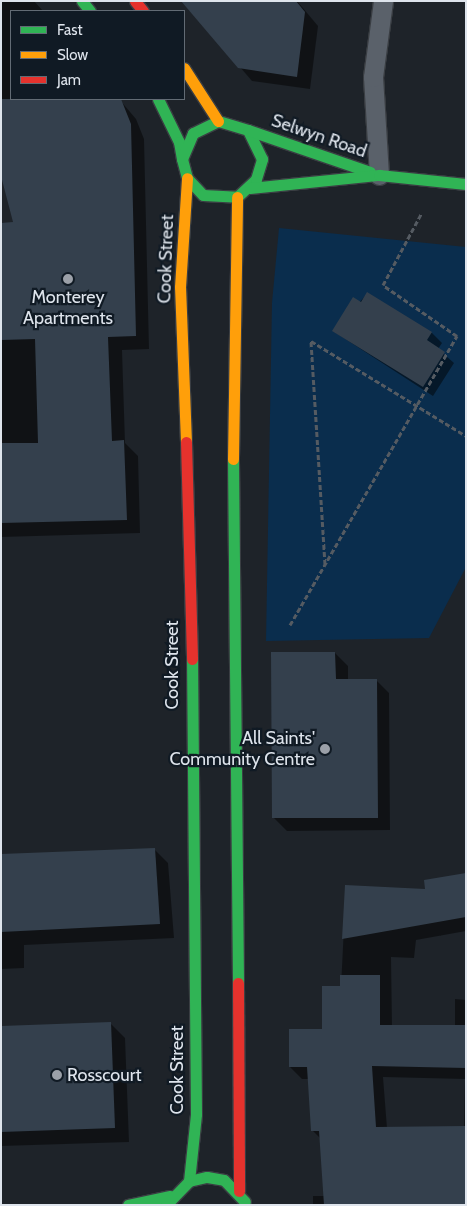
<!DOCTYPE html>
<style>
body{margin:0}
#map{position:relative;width:467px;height:1206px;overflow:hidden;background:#1e2329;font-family:Cabin,sans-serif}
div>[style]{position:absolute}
.green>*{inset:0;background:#0a2d4d}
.shadow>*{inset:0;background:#0007}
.building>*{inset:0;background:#34404d}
.path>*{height:3px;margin-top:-1.5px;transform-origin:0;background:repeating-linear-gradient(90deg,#555b62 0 5px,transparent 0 7.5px)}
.roads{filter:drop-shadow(1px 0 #3a3e43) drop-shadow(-1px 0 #3a3e43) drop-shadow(0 1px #3a3e43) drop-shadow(0 -1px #3a3e43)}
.lane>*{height:19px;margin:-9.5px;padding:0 9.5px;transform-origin:9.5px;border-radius:9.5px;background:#5a616a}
.fast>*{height:11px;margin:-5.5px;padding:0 5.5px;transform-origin:5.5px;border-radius:5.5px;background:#30b455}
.slow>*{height:11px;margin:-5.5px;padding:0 5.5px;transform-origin:5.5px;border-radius:5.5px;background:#ff9f0a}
.jam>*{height:11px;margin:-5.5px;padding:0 5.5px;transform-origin:5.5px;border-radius:5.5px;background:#e5322d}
.dots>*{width:14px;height:14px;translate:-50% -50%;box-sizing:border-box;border:2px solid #101a24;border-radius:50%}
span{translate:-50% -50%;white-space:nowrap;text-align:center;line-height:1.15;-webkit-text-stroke:4.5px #101a24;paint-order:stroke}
.street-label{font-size:18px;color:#dee4ec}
.poi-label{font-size:18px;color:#dee4ec}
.right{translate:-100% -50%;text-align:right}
.left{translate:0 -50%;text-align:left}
.frame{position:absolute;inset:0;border:2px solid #dee4ec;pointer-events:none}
.legend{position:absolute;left:10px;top:10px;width:175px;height:90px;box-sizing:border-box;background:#101a24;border:1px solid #626b74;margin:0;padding:6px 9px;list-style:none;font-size:15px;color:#dee4ec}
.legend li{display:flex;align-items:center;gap:10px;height:25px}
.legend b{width:25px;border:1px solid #626b74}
</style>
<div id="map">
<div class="green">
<i style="clip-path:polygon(279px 228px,466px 247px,466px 567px,429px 638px,266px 641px,272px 303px)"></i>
</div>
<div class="shadow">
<i style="clip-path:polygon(1px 1px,34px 1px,43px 11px,11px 11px,11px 99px,119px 99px,136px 119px,144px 139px,149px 349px,122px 350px,125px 443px,138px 456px,140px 533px,1px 537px,1px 224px,15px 224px,1px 171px)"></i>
<i style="clip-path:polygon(183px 1px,297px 1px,318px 26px,310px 89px,252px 81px)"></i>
<i style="clip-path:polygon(367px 294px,432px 333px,442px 343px,438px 349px,454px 363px,433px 396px,333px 331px)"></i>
<i style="clip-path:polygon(335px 653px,348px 666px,348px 680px,376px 680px,389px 693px,390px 830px,287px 831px,274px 818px)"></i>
<i style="clip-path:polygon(154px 849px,168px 863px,174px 938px,24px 945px,24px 968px,1px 969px,1px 860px)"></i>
<i style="clip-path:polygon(evenodd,466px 874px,466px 931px,416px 940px,414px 958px,391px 957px,392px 1026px,455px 1027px,455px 999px,466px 1000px,466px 1205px,313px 1205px,313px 1196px,325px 1196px,321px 1139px,313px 1131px,309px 1079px,302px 1079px,290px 1067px,324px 1030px,341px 987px,346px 886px,427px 891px,466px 874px,383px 1077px,465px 1079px,464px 1128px,387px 1128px,383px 1077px)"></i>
<i style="clip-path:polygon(110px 1023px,125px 1038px,129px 1142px,1px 1146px,1px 1027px)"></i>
</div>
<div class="building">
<i style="clip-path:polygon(181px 1px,296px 1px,305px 12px,297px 77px,238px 68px)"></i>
<i style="clip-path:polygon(1px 99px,121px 99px,131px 124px,136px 336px,108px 337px,112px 441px,124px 440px,127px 520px,1px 523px,1px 443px,38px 443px,35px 339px,1px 340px,1px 223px,13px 222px,1px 176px)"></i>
<i style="clip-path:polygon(367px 292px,432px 332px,427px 340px,445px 352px,423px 387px,332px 331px,353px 297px,361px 302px)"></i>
<i style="clip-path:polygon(271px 652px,335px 652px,336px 679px,377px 679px,378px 818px,272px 818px)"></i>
<i style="clip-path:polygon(155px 848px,160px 924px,1px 932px,1px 854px)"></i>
<i style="clip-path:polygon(466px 873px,466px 917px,342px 939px,345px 885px,425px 889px,424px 880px)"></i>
<i style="clip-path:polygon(340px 975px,380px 975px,380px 1025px,466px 1025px,466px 1068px,372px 1066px,376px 1127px,466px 1126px,466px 1205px,324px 1205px,319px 1131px,311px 1131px,307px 1067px,289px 1067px,289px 1029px,322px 1029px,322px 986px,340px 986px)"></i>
<i style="clip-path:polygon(111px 1022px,115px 1128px,1px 1132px,1px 1026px)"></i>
</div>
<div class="path">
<i style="left:325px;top:564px;width:223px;rotate:-93.6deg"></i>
<i style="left:311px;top:341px;width:182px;rotate:31.5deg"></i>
<i style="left:290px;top:625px;width:334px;rotate:-60deg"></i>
<i style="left:457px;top:336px;width:90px;rotate:-145.4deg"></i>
<i style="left:383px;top:285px;width:81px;rotate:-61.8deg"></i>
</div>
<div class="roads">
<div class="lane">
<i style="left:379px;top:175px;width:98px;rotate:-93.5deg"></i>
<i style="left:373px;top:77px;width:77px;rotate:-82.5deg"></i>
</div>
<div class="fast">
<i style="left:82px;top:1px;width:13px;rotate:51deg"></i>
<i style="left:158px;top:99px;width:48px;rotate:64deg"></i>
<i style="left:179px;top:142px;width:17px;rotate:80deg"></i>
<i style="left:182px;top:159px;width:20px;rotate:75deg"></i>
<i style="left:187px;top:178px;width:23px;rotate:47deg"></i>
<i style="left:203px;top:195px;width:34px;rotate:3deg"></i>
<i style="left:237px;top:197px;width:26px;rotate:-43deg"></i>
<i style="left:256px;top:179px;width:21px;rotate:-73deg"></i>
<i style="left:262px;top:159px;width:32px;rotate:-116deg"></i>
<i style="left:248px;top:130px;width:31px;rotate:-163deg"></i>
<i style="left:218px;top:121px;width:28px;rotate:154deg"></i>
<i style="left:193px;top:133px;width:28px;rotate:113deg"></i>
<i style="left:248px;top:130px;width:129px;rotate:19deg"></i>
<i style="left:250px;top:188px;width:130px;rotate:-5.8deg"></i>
<i style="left:379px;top:175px;width:87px;rotate:5.9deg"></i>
<i style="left:233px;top:459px;width:524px;rotate:89.45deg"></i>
<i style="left:189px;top:1181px;width:67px;rotate:-84deg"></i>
<i style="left:196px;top:1114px;width:455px;rotate:-90.5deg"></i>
<i style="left:128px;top:1205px;width:43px;rotate:-12.1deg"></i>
<i style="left:166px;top:1205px;width:33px;rotate:-46deg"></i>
<i style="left:189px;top:1181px;width:18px;rotate:-13deg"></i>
<i style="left:207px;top:1177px;width:17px;rotate:10deg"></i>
<i style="left:224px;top:1180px;width:30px;rotate:46deg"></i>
</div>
<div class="slow">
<i style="left:184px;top:68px;width:63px;rotate:57.3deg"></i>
<i style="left:186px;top:442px;width:155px;rotate:-92.2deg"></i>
<i style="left:180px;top:287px;width:109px;rotate:-86.3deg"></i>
<i style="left:233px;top:459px;width:262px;rotate:-89.1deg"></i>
</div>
<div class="jam">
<i style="left:135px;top:1px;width:13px;rotate:51deg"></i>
<i style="left:186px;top:442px;width:217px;rotate:88.4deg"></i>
<i style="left:238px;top:983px;width:208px;rotate:89.7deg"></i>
</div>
</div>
<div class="dots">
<i style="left:68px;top:279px;background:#9ba0a8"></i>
<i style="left:325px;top:749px;background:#9ba0a8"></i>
<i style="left:57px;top:1075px;background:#9ba0a8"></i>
</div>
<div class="street-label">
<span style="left:319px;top:136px;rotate:19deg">Selwyn Road</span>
<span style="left:166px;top:259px;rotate:-88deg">Cook Street</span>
<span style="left:172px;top:665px;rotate:-90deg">Cook Street</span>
<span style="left:177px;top:1070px;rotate:-90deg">Cook Street</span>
</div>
<div class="poi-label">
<span style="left:68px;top:308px">Monterey<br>Apartments</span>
<span class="right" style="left:315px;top:749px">All Saints'<br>Community Centre</span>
<span class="left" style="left:67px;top:1075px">Rosscourt</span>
</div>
<div class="frame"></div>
<ul class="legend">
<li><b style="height:6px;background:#30b455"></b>Fast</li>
<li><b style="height:6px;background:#ff9f0a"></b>Slow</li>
<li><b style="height:6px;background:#e5322d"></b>Jam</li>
</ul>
</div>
